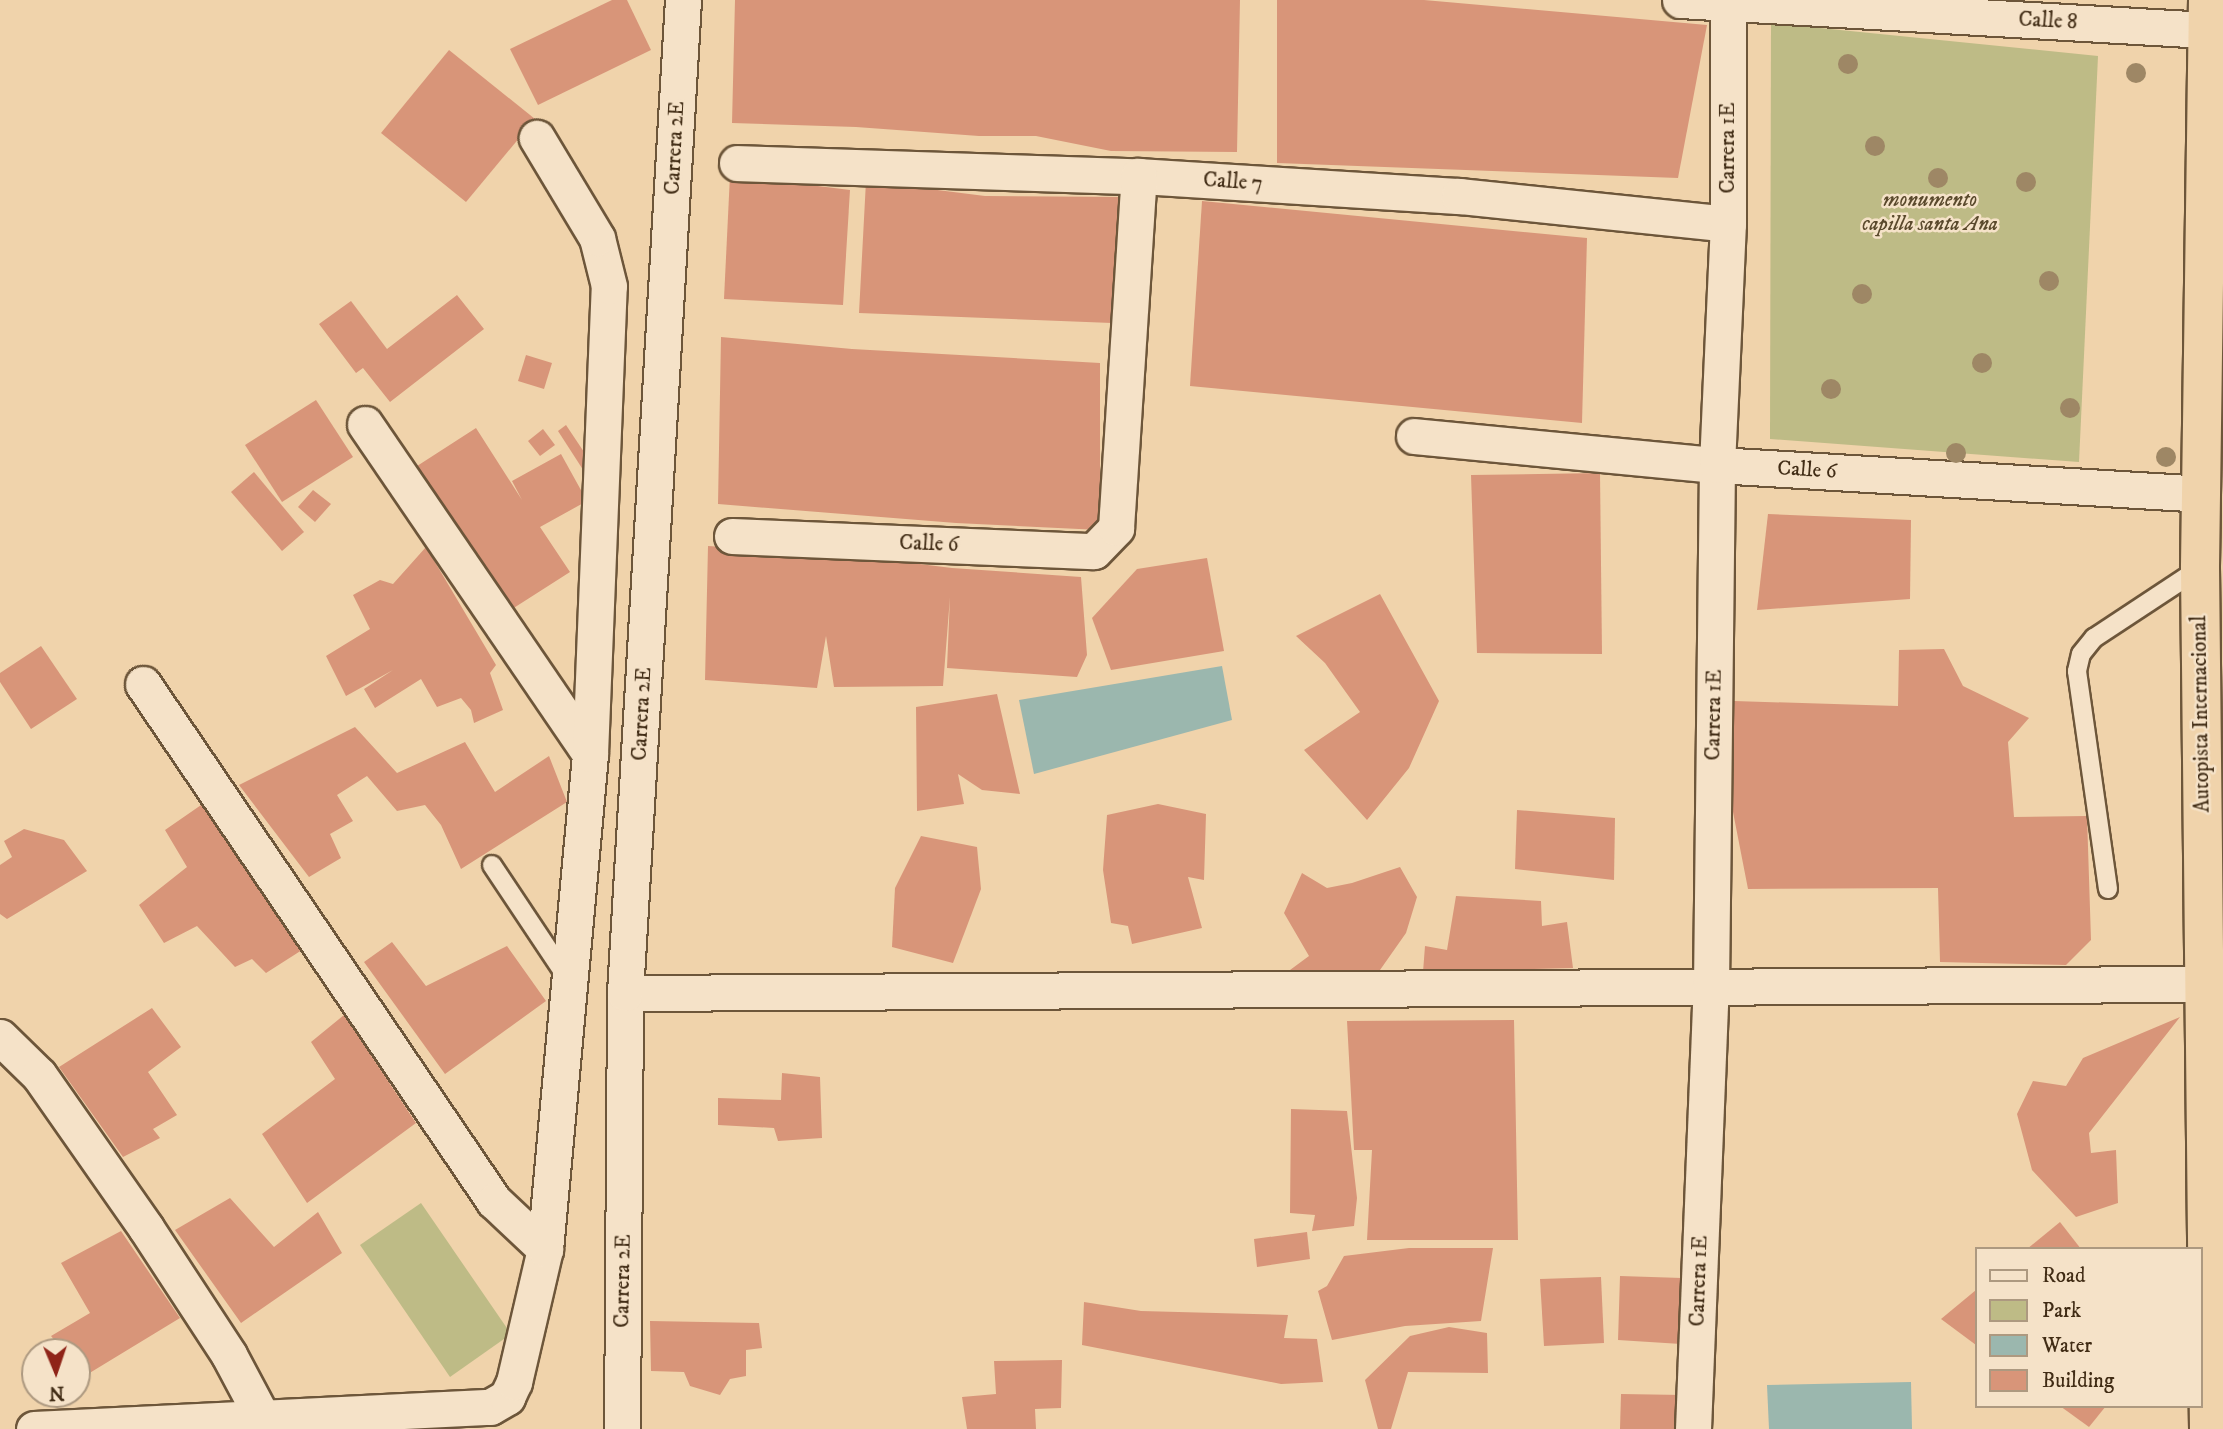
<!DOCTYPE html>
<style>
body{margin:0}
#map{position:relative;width:2223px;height:1429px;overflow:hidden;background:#f0d3ab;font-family:"IM FELL DW Pica",serif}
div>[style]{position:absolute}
.green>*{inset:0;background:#bebb86}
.water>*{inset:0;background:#9bb7ae}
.building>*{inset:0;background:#d89579}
.roads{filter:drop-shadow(2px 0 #6d563a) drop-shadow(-2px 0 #6d563a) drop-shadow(0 2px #6d563a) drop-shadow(0 -2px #6d563a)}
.service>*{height:18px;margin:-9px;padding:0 9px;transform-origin:9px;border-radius:9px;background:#f5e2c8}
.minor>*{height:35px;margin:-17.5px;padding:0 17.5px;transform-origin:17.5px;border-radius:17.5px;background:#f5e2c8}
.trunk>*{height:38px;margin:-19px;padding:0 19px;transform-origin:19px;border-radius:19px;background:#f0d3ab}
.trees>*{width:20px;height:20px;margin:-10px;border-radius:50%;background:#9e8765}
span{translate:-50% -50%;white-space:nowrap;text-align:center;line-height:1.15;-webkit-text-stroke:5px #f5e2c8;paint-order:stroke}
.street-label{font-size:21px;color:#412c15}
.park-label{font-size:21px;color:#5a492c;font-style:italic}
.legend{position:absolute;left:1975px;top:1247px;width:228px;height:161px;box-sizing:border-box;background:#f5e2c8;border:2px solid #ad9980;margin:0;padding:9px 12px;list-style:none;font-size:21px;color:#412c15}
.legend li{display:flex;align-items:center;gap:14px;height:35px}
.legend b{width:35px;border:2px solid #ad9980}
.north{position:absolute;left:21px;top:1338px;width:70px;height:70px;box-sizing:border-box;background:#f5e2c8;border:2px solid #ad9980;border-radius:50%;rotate:178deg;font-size:19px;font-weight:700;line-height:28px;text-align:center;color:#412c15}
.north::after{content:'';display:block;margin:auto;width:24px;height:32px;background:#8f2418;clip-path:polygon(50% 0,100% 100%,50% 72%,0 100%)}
</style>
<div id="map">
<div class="green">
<i style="clip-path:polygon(1771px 23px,2098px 56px,2079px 462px,1770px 439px)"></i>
<i style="clip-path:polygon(421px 1203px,511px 1334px,450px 1377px,360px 1245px)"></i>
</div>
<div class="water">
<i style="clip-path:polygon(1222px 666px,1232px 720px,1034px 774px,1019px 700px)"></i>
<i style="clip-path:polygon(1911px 1382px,1912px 1429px,1769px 1429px,1767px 1385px)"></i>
</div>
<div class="building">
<i style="clip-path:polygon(612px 0,627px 0,651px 50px,538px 105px,510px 49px)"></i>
<i style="clip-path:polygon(735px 0,1240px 0,1237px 152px,1111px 151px,1036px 136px,979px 136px,856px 127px,732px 123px)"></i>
<i style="clip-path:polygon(1277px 0,1424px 0,1707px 25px,1678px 178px,1277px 163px)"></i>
<i style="clip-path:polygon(449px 50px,535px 119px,466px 202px,381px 133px)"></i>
<i style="clip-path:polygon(730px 175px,850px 190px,843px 305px,724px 299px)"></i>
<i style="clip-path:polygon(866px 181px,985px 196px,1122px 197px,1112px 323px,859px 313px)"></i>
<i style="clip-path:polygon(1202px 201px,1587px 238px,1582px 423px,1190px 386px)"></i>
<i style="clip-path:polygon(457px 295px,484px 329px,390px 402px,363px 368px,356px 373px,319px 324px,351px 301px,387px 349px)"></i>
<i style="clip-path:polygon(721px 337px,852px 349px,1100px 363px,1100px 530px,956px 523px,718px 504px)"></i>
<i style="clip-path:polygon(526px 355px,552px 363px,544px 389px,518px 381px)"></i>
<i style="clip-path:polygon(316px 400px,353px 457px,282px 502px,245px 445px)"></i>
<i style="clip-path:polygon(566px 425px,598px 473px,589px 479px,558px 431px)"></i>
<i style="clip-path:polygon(476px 428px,522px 500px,512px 481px,561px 454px,587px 501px,540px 527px,570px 572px,509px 611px,414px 468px)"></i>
<i style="clip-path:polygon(543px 429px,555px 445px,540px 456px,528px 441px)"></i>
<i style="clip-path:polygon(254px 472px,304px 532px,282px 551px,231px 492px)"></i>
<i style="clip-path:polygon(1600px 473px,1602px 654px,1477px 653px,1471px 475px)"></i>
<i style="clip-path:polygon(313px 490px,331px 504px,315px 522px,298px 507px)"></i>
<i style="clip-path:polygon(1768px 514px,1911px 520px,1910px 599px,1757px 610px)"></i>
<i style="clip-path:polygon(708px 546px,838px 554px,952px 568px,1081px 577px,1087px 655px,1077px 677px,947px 668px,950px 597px,943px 686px,834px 687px,826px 636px,817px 688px,705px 680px)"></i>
<i style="clip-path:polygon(426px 547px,496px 665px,490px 673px,503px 710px,474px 723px,471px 710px,461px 698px,437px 707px,421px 679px,375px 708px,364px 689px,393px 670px,346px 696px,326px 656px,370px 629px,353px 595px,380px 580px,393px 584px)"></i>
<i style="clip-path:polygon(1207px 558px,1224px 651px,1111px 670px,1092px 618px,1137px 569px)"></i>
<i style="clip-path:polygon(1380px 594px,1439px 701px,1409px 768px,1367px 820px,1304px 750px,1360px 712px,1325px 663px,1296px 636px)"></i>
<i style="clip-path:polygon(41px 646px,77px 699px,31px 729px,0 682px,0 673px)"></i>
<i style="clip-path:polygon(1944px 649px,1963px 686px,2029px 718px,2008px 742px,2014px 817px,2087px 816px,2091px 940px,2066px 965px,1940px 962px,1938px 888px,1748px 889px,1733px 812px,1734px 701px,1898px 706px,1899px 650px)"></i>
<i style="clip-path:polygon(997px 694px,1020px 794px,982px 790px,958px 774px,964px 804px,917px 811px,916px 707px)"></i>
<i style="clip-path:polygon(355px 727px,397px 773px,465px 742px,495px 792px,549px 756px,567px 802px,461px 869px,441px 825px,425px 805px,397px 811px,367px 776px,337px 795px,353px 821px,330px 834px,341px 858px,309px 877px,239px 785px)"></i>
<i style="clip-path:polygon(204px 803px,302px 950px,266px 973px,252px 959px,235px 967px,197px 926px,164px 943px,139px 905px,187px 867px,165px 830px)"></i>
<i style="clip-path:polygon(1158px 804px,1206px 814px,1204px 880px,1188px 877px,1202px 928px,1132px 944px,1128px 926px,1111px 923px,1103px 870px,1107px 815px)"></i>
<i style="clip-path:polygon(1517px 810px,1615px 818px,1614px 880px,1515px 869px)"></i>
<i style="clip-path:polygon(24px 829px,64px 840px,87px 871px,7px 919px,0 914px,0 865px,12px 857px,4px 841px)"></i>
<i style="clip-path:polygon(921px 836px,977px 847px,981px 889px,953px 963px,892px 947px,895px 888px)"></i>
<i style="clip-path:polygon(1400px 867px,1417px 897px,1406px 933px,1380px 970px,1290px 970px,1309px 956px,1284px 913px,1302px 873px,1327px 888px,1352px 883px)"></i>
<i style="clip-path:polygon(1456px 896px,1541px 901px,1542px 926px,1567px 922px,1573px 968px,1423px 972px,1425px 946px,1447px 950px)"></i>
<i style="clip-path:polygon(392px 942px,426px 986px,507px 946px,546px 1001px,445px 1074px,364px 962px)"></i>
<i style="clip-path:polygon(152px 1008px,181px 1047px,148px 1072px,177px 1115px,153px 1129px,160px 1138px,123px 1157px,59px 1067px)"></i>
<i style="clip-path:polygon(344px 1015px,416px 1123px,307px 1203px,262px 1134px,335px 1079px,311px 1042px)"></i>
<i style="clip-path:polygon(2180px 1017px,2089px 1133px,2091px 1153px,2116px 1150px,2118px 1203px,2076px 1217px,2032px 1170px,2017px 1114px,2033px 1081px,2066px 1086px,2083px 1058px)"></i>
<i style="clip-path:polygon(1514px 1020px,1518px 1240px,1367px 1240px,1372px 1150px,1354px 1150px,1347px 1021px)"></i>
<i style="clip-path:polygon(782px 1073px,820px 1077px,822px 1138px,778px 1141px,774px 1128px,718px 1125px,718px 1098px,781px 1100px)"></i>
<i style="clip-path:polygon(1291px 1109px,1347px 1111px,1357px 1198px,1354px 1226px,1312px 1231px,1315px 1215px,1290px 1213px)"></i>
<i style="clip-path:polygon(230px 1198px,274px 1247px,318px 1212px,342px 1253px,241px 1323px,175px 1230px)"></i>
<i style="clip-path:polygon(2060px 1222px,2081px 1249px,2027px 1249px)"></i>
<i style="clip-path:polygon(121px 1231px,180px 1318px,83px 1377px,77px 1369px,77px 1352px,64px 1352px,51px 1336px,90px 1313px,61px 1263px)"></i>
<i style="clip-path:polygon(1307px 1232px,1310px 1259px,1257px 1267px,1254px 1239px)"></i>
<i style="clip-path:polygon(1409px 1248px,1493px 1248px,1481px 1321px,1405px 1326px,1332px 1340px,1318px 1291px,1327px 1286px,1344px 1256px)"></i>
<i style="clip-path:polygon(1620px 1276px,1682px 1278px,1681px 1344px,1618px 1340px)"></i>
<i style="clip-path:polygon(1601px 1277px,1604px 1343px,1544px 1346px,1540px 1279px)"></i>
<i style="clip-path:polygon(1976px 1290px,1976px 1345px,1941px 1319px)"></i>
<i style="clip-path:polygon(1084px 1302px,1141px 1311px,1288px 1315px,1284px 1338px,1317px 1339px,1323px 1382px,1281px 1384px,1082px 1345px)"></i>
<i style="clip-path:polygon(650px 1321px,759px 1323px,762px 1348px,746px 1350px,746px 1376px,730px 1379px,720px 1395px,690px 1386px,684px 1372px,651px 1371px)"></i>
<i style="clip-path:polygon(1449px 1327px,1487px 1333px,1488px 1373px,1408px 1372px,1391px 1429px,1378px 1429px,1365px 1380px,1410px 1336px)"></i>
<i style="clip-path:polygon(1062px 1360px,1061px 1408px,1035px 1409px,1036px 1429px,967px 1429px,962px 1397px,996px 1394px,994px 1361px)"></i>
<i style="clip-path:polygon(1621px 1394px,1683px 1395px,1681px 1429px,1620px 1429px)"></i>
<i style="clip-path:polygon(2060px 1406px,2106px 1406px,2089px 1427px)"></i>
</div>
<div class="roads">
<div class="service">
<i style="left:492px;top:865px;width:133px;rotate:56.3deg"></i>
<i style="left:2108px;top:889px;width:220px;rotate:-98.1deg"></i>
<i style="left:2077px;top:671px;width:17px;rotate:-77deg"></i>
<i style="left:2081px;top:654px;width:21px;rotate:-51deg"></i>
<i style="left:2094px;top:638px;width:127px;rotate:-33.4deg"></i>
</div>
<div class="minor">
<i style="left:1680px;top:0;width:528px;rotate:3.26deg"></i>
<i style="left:737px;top:163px;width:402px;rotate:1.9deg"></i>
<i style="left:1139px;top:176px;width:321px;rotate:3.6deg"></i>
<i style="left:1459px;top:196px;width:270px;rotate:5.9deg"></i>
<i style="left:365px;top:424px;width:399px;rotate:55.7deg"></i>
<i style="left:1414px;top:436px;width:304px;rotate:5.5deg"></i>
<i style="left:1717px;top:465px;width:484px;rotate:3.4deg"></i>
<i style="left:732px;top:536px;width:362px;rotate:2.4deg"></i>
<i style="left:1094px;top:551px;width:32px;rotate:-46deg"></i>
<i style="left:1116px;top:528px;width:353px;rotate:-86.3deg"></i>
<i style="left:143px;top:684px;width:625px;rotate:55.83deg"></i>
<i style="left:494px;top:1201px;width:70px;rotate:43.3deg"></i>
<i style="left:625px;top:993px;width:1579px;rotate:-0.33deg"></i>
<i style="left:0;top:1037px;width:54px;rotate:44.3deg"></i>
<i style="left:39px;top:1075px;width:187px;rotate:55deg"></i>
<i style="left:146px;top:1228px;width:152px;rotate:56.8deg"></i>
<i style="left:229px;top:1355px;width:70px;rotate:62deg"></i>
<i style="left:34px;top:1429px;width:457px;rotate:-2.8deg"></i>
<i style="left:490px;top:1407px;width:20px;rotate:-30deg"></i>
<i style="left:507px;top:1397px;width:17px;rotate:-65deg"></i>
<i style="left:514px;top:1382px;width:137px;rotate:-76.9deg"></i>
<i style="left:545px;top:1249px;width:497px;rotate:-84.8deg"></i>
<i style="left:590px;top:754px;width:468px;rotate:-87.7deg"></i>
<i style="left:609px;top:286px;width:49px;rotate:-104deg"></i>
<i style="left:597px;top:238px;width:117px;rotate:-121deg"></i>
<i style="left:622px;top:1429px;width:436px;rotate:-89.6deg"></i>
<i style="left:625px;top:993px;width:995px;rotate:-86.66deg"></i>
<i style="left:1693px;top:1429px;width:443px;rotate:-87.7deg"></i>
<i style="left:1711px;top:986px;width:521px;rotate:-89.34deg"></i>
<i style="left:1717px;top:465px;width:241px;rotate:-87.4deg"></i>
<i style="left:1728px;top:224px;width:224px;rotate:-90deg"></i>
</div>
<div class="trunk">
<i style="left:2208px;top:0;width:568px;rotate:90.81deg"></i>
<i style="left:2200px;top:568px;width:861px;rotate:89.4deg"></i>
</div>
</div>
<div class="trees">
<i style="left:1848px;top:64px"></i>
<i style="left:2136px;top:73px"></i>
<i style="left:1875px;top:146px"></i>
<i style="left:1938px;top:178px"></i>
<i style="left:2026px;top:182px"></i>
<i style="left:2049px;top:281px"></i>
<i style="left:1862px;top:294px"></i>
<i style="left:1982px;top:363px"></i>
<i style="left:1831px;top:389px"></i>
<i style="left:2070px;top:408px"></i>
<i style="left:1956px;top:453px"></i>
<i style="left:2166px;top:457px"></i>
</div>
<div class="street-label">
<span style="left:2048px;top:21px;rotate:3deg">Calle 8</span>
<span style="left:675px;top:148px;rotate:-87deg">Carrera 2E</span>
<span style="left:1728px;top:148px;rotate:-90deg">Carrera 1E</span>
<span style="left:1233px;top:182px;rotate:4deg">Calle 7</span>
<span style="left:1807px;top:470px;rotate:3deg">Calle 6</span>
<span style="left:929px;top:544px;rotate:2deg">Calle 6</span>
<span style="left:642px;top:714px;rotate:-87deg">Carrera 2E</span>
<span style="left:2201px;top:714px;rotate:-91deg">Autopista Internacional</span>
<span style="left:1714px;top:715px;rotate:-89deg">Carrera 1E</span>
<span style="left:623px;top:1281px;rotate:-89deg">Carrera 2E</span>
<span style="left:1699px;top:1281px;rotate:-88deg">Carrera 1E</span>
</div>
<div class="park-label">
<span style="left:1930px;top:212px">monumento<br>capilla santa Ana</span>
</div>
<ul class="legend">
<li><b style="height:9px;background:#f5e2c8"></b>Road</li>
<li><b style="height:19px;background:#bebb86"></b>Park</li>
<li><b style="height:19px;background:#9bb7ae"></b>Water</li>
<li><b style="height:19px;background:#d89579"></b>Building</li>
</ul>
<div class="north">N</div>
</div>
